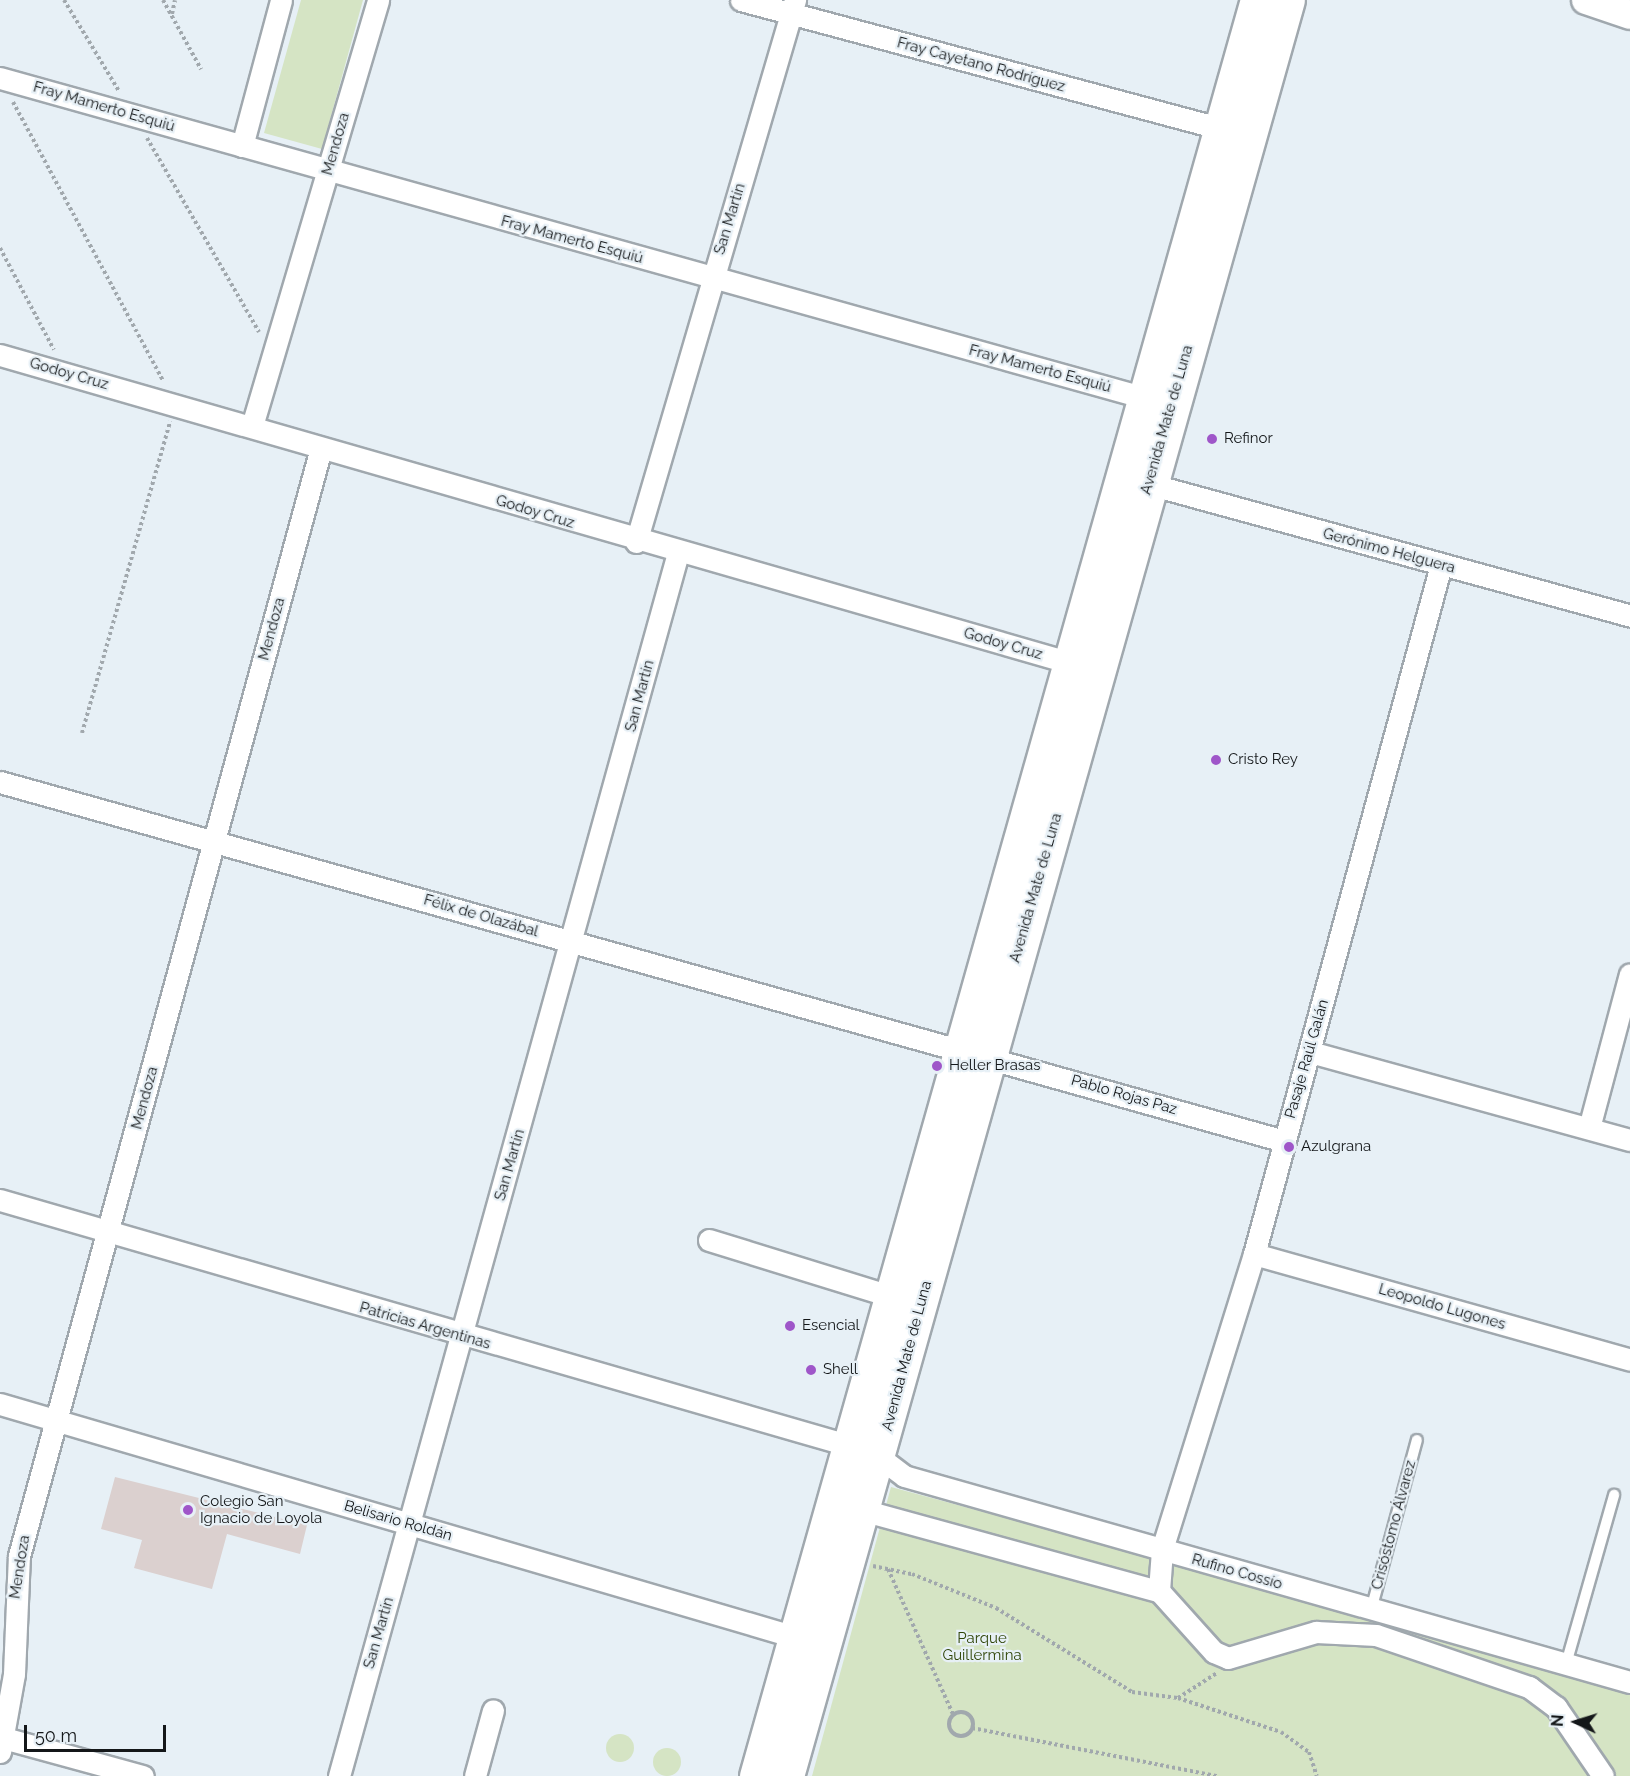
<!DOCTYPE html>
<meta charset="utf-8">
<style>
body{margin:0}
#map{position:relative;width:1630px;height:1776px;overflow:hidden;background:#e7f0f6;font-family:Raleway,sans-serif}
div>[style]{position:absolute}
.green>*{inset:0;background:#d5e4c4}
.round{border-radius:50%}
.building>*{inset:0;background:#dbd0cf}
.path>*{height:4px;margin-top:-2px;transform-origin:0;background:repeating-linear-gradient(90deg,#a1a8ad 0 3px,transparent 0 6px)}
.path>.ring{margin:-2px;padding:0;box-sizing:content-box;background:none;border:4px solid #a1a8ad;border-radius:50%}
.roads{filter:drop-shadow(2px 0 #a0a8ae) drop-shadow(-2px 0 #a0a8ae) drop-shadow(0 2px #a0a8ae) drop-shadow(0 -2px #a0a8ae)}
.service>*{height:10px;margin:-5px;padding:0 5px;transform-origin:5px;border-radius:5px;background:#fff}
.minor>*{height:21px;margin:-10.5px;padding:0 10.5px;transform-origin:10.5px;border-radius:10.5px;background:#fff}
.secondary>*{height:28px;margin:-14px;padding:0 14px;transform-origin:14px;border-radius:14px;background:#fff}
.primary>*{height:33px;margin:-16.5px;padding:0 16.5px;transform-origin:16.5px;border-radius:16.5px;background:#fff}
.dots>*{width:16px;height:16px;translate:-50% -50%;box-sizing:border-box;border:3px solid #e7f0f6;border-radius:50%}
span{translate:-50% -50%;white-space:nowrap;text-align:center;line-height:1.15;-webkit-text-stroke:4.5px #e7f0f6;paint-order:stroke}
.street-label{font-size:15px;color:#141719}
.poi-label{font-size:15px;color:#141719}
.left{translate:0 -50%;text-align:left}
.park-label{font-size:15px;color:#304608}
.north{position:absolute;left:1546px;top:1692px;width:60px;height:60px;-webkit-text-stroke:4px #e7f0f6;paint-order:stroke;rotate:274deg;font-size:16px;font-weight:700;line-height:24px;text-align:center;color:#141719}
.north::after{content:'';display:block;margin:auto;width:21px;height:27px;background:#141719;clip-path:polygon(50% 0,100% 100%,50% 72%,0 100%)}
.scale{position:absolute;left:24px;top:1725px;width:142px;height:27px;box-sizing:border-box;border:3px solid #141719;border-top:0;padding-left:8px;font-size:18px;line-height:21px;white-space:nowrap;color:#141719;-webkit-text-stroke:4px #e7f0f6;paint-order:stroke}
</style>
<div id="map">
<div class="green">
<i style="clip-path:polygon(301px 0,363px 0,322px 149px,264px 133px)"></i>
<i style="clip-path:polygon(891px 1487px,1630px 1687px,1630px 1776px,812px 1776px)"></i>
<i class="round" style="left:606px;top:1734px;width:28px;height:28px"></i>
<i class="round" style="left:653px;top:1748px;width:28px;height:28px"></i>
</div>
<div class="building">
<i style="clip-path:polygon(115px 1477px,307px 1525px,300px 1554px,227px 1534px,212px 1589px,134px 1568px,142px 1540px,101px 1529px)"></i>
</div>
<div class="path">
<i style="left:64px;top:0;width:106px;rotate:58.9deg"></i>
<i style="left:163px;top:0;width:79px;rotate:61.2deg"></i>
<i style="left:172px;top:14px;width:14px;rotate:-78deg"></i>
<i style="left:13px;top:102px;width:317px;rotate:61.7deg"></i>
<i style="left:147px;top:138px;width:224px;rotate:60deg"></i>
<i style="left:0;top:248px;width:115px;rotate:62.1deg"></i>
<i style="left:82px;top:733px;width:324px;rotate:-74.2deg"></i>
<i style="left:873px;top:1566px;width:40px;rotate:12deg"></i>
<i style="left:912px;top:1574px;width:91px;rotate:22deg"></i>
<i style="left:996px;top:1608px;width:160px;rotate:31.7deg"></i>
<i style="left:1132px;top:1692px;width:46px;rotate:7.4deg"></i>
<i style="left:1178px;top:1698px;width:108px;rotate:18.3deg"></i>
<i style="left:1281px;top:1732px;width:34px;rotate:36deg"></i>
<i style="left:1309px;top:1752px;width:25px;rotate:72deg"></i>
<i style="left:888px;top:1569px;width:159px;rotate:65.9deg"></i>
<i style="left:1178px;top:1698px;width:46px;rotate:-32.7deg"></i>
<i class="ring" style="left:949px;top:1712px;width:20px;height:20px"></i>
<i style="left:972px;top:1728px;width:250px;rotate:11.1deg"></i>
</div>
<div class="roads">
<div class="service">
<i style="left:1371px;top:1610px;width:176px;rotate:-74.9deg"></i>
<i style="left:1566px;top:1664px;width:176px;rotate:-74.1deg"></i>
</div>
<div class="minor">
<i style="left:741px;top:0;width:497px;rotate:15deg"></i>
<i style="left:0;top:78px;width:1189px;rotate:15.61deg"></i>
<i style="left:242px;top:146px;width:151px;rotate:-75deg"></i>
<i style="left:0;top:355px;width:1114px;rotate:16.04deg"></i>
<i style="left:252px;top:426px;width:444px;rotate:-73.5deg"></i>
<i style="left:1149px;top:484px;width:499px;rotate:15.3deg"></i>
<i style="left:636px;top:542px;width:565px;rotate:-73.65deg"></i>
<i style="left:1441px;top:565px;width:714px;rotate:105.18deg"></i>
<i style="left:1254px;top:1254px;width:310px;rotate:107.3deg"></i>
<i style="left:1162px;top:1550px;width:41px;rotate:94.2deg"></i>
<i style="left:1159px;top:1591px;width:82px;rotate:48deg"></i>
<i style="left:1214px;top:1652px;width:15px;rotate:23deg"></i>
<i style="left:1228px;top:1658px;width:92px;rotate:-16.5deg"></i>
<i style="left:1316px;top:1632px;width:60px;rotate:2.9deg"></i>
<i style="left:1376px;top:1635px;width:162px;rotate:18.8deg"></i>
<i style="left:1529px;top:1687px;width:34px;rotate:37deg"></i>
<i style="left:1556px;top:1707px;width:83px;rotate:55.7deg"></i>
<i style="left:0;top:782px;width:1333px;rotate:15.62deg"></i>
<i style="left:1310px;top:1052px;width:332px;rotate:15.4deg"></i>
<i style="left:1589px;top:1128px;width:159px;rotate:-75.1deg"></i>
<i style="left:0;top:1200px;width:886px;rotate:16.12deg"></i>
<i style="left:851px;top:1446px;width:30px;rotate:21deg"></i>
<i style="left:879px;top:1457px;width:31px;rotate:37deg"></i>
<i style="left:904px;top:1476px;width:755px;rotate:15.84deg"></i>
<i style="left:709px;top:1240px;width:193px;rotate:17.2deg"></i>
<i style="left:1254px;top:1254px;width:391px;rotate:15.7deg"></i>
<i style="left:0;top:1404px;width:828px;rotate:16.33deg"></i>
<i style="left:862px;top:1510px;width:308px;rotate:15.3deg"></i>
<i style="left:0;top:1737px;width:148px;rotate:15.3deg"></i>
<i style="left:0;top:1752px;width:79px;rotate:-79.8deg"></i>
<i style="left:14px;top:1674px;width:118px;rotate:-87.6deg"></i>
<i style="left:19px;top:1556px;width:1148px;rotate:-74.75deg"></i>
<i style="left:339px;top:1776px;width:1269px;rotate:-74.51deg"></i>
<i style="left:475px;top:1776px;width:68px;rotate:-74.7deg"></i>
</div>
<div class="secondary">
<i style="left:1586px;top:0;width:46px;rotate:18.8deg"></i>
</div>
<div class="primary">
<i style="left:756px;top:1776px;width:1845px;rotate:-74.25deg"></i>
<i style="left:787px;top:1776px;width:1845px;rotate:-74.25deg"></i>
</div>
</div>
<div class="dots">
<i style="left:1212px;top:439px;background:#9f56c9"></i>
<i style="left:1216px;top:760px;background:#9f56c9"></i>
<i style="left:937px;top:1066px;background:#9f56c9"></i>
<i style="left:1289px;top:1147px;background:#9f56c9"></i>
<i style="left:790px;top:1326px;background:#9f56c9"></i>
<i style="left:811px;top:1370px;background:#9f56c9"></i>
<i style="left:188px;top:1510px;background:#9f56c9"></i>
</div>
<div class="street-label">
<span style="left:981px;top:65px;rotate:15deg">Fray Cayetano Rodríguez</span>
<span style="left:104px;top:107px;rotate:16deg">Fray Mamerto Esquiú</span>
<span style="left:336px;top:144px;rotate:-74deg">Mendoza</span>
<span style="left:730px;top:219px;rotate:-73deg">San Martín</span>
<span style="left:572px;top:240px;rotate:15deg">Fray Mamerto Esquiú</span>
<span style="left:1040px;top:369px;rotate:15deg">Fray Mamerto Esquiú</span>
<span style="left:69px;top:374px;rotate:16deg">Godoy Cruz</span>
<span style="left:1167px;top:420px;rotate:-74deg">Avenida Mate de Luna</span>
<span style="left:535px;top:512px;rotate:17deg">Godoy Cruz</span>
<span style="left:1389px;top:551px;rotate:15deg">Gerónimo Helguera</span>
<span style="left:272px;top:629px;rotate:-75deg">Mendoza</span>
<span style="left:1003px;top:644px;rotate:16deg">Godoy Cruz</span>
<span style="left:640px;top:696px;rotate:-75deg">San Martín</span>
<span style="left:1036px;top:888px;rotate:-74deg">Avenida Mate de Luna</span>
<span style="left:481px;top:916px;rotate:16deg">Félix de Olazábal</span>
<span style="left:1307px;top:1059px;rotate:-74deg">Pasaje Raúl Galán</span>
<span style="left:1124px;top:1095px;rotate:16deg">Pablo Rojas Paz</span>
<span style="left:145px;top:1098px;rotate:-75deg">Mendoza</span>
<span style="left:510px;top:1165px;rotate:-74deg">San Martín</span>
<span style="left:1442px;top:1307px;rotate:16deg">Leopoldo Lugones</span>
<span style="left:425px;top:1326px;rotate:16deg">Patricias Argentinas</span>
<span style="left:907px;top:1356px;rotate:-75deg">Avenida Mate de Luna</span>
<span style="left:398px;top:1521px;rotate:16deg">Belisario Roldán</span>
<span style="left:1394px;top:1525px;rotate:-75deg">Crisóstomo Álvarez</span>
<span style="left:20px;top:1567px;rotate:-81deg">Mendoza</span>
<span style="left:1237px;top:1572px;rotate:16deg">Rufino Cossío</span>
<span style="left:379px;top:1633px;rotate:-74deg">San Martín</span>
</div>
<div class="poi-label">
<span class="left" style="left:1224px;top:439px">Refinor</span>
<span class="left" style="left:1228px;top:760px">Cristo Rey</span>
<span class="left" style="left:949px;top:1066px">Heller Brasas</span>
<span class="left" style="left:1301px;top:1147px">Azulgrana</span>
<span class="left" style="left:802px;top:1326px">Esencial</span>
<span class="left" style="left:823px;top:1370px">Shell</span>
<span class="left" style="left:200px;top:1510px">Colegio San<br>Ignacio de Loyola</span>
</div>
<div class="park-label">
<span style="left:982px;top:1647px">Parque<br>Guillermina</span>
</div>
<div class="north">N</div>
<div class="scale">50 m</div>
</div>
